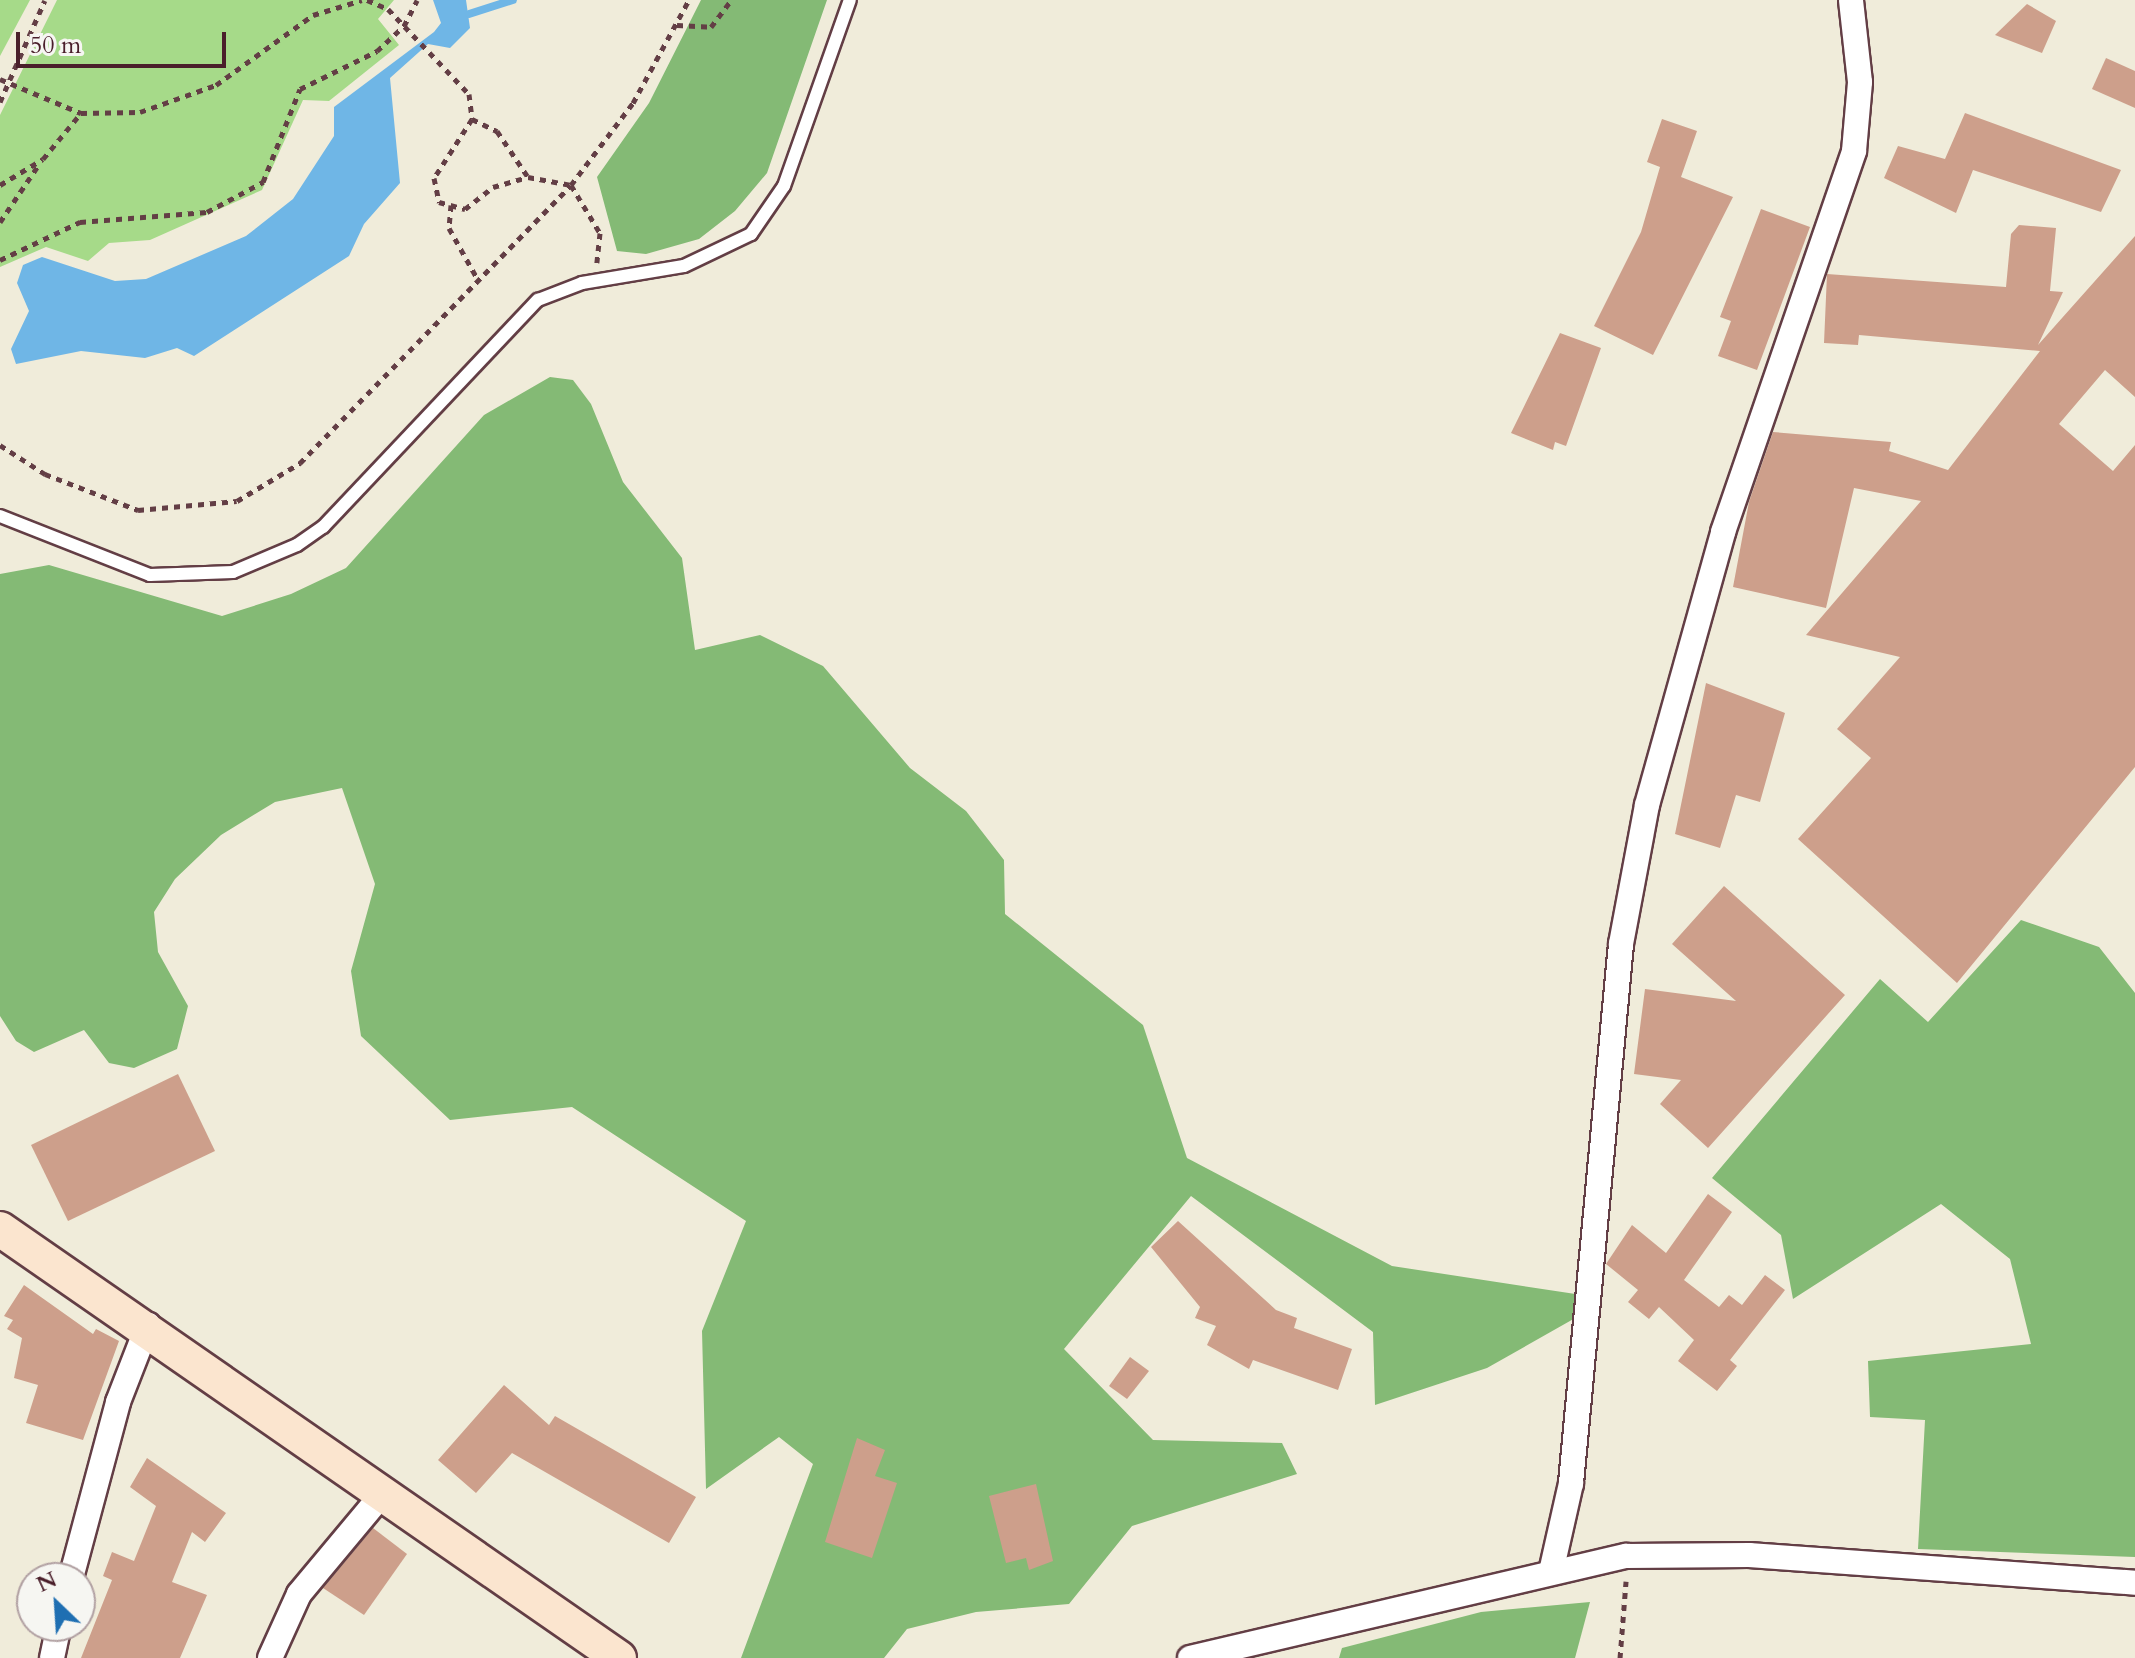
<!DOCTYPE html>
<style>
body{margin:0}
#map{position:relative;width:2135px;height:1658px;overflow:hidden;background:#f0ecda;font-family:Cardo,serif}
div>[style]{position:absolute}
.green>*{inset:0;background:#a6da89}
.forest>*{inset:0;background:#84ba75}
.water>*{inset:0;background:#6fb6e6}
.stream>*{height:8px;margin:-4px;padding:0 4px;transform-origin:4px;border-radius:4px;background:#6fb6e6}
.building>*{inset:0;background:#cd9f8b}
.path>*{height:5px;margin-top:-2.5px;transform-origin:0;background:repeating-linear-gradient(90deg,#633e45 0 6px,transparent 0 12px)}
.roads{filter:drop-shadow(2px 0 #633e45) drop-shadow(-2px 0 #633e45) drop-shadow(0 2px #633e45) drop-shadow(0 -2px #633e45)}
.lane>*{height:12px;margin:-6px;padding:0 6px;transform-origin:6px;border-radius:6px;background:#fff}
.street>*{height:24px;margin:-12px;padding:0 12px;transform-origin:12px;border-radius:12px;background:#fff}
.secondary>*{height:34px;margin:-17px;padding:0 17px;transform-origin:17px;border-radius:17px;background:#fbe5cf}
span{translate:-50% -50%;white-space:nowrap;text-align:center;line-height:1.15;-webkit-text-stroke:6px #f6f6f2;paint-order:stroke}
.north{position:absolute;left:16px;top:1562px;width:80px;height:80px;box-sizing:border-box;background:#f6f6f2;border:2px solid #b1a0a2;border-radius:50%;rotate:335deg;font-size:22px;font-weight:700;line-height:32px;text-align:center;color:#4a1f2b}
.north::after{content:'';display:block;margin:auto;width:28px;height:36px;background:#1f6fb2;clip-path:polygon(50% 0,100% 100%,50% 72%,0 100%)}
.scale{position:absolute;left:16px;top:32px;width:210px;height:36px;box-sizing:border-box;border:4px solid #4a1f2b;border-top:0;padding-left:10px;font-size:24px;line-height:28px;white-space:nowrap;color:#4a1f2b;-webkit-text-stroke:6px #f6f6f2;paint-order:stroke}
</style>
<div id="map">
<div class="green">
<i style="clip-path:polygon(0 0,30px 0,0 56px)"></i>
<i style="clip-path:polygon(57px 0,394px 0,378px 19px,399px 45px,329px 101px,303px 100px,262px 190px,150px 240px,109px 243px,88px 261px,46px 247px,0 267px,0 115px)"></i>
</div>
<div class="forest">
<i style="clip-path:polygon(701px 0,827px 0,767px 173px,735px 211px,699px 239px,646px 254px,617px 251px,597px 177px,649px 103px)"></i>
<i style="clip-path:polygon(550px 377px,573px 380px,591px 404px,623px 482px,682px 558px,695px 650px,760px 635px,823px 666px,910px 768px,966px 811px,1004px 860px,1005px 914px,1143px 1025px,1187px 1158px,1392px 1266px,1582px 1295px,1577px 1317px,1487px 1368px,1375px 1405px,1373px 1332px,1191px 1196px,1064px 1349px,1153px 1440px,1282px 1443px,1297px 1474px,1132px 1526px,1069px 1604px,976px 1612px,907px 1629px,884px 1658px,741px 1658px,813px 1464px,779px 1437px,706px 1489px,702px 1331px,746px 1221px,572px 1107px,450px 1120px,361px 1036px,351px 971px,375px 884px,342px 788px,275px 802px,221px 835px,175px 879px,154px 912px,158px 952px,188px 1006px,177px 1049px,134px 1068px,109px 1063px,84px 1030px,34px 1052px,16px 1041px,0 1016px,0 574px,49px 565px,222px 616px,291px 594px,346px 568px,484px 415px)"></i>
<i style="clip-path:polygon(2021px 920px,2099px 947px,2135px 993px,2135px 1557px,1918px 1549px,1925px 1420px,1870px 1417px,1868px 1361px,2031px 1344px,2010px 1259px,1941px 1204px,1793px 1299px,1781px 1235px,1712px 1178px,1880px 979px,1928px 1022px)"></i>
<i style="clip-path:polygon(1590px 1602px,1575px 1658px,1339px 1658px,1342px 1648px,1481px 1612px)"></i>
</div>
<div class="water">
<i style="clip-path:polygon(433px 0,466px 0,470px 28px,450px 48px,428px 44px,390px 78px,400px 183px,364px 224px,349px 256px,194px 356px,177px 348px,145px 358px,81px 351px,16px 364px,11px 349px,29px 311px,17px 283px,23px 265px,42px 257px,115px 281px,146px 279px,246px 236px,293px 199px,334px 136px,334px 107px,434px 32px,441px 23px)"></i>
</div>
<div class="stream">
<i style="left:469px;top:14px;width:46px;rotate:-17.7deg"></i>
</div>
<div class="building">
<i style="clip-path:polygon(2027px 4px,2056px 21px,2042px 53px,1995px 35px)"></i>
<i style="clip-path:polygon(2106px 58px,2135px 71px,2135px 108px,2092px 89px)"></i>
<i style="clip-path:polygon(1965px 113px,2121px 170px,2101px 212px,1973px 170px,1956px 213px,1884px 178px,1898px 146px,1945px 159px)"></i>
<i style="clip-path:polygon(1662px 119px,1697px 131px,1681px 177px,1733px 197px,1653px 355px,1594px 326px,1641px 232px,1660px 167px,1647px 162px)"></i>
<i style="clip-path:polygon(1761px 209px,1810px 227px,1757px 370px,1718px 356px,1731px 321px,1720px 317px)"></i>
<i style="clip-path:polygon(2019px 225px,2056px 228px,2050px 291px,2063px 292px,2038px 345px,2135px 236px,2135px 397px,2105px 370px,2059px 424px,2113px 471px,2135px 445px,2135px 767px,1957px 983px,1798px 839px,1871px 758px,1837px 729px,1900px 657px,1806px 635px,1921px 501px,1854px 488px,1826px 608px,1733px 587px,1749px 502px,1773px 432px,1891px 442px,1889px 451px,1948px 470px,2040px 351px,1859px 335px,1858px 345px,1824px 343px,1827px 274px,2006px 287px,2011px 234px)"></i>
<i style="clip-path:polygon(1560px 333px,1601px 348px,1566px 446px,1555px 442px,1553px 450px,1511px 433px)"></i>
<i style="clip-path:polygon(1706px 683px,1785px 713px,1760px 802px,1736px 795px,1720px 848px,1675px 834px)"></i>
<i style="clip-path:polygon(1724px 886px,1845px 995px,1708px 1148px,1660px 1104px,1681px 1080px,1634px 1074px,1645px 989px,1736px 1001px,1672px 944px)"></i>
<i style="clip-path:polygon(178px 1074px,215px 1151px,68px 1221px,31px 1145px)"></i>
<i style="clip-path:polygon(1708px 1194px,1732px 1212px,1684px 1280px,1719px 1307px,1729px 1295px,1742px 1305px,1765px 1275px,1785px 1290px,1730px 1360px,1737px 1366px,1717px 1391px,1678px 1361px,1694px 1340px,1659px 1307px,1649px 1319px,1628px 1302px,1638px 1290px,1606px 1264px,1632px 1225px,1666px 1253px)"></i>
<i style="clip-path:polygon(1178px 1221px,1276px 1310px,1297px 1318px,1294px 1328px,1352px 1349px,1338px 1390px,1253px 1360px,1249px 1369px,1207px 1345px,1216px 1326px,1195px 1318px,1200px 1307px,1151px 1247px)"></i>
<i style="clip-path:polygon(24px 1285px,93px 1334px,96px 1329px,119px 1341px,83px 1440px,26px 1423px,38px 1385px,14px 1378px,22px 1338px,7px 1329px,13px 1320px,4px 1316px)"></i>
<i style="clip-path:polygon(1130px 1357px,1149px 1371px,1127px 1399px,1109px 1386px)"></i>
<i style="clip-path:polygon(504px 1385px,549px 1425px,555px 1416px,696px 1497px,669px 1543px,512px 1453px,476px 1493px,438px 1460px)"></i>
<i style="clip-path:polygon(857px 1438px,885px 1450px,875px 1476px,897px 1483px,872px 1558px,825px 1542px)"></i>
<i style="clip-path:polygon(147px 1458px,226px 1513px,205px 1542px,192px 1532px,172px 1582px,207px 1595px,180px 1658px,81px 1658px,112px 1580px,103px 1576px,112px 1552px,134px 1561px,156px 1506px,130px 1487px)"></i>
<i style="clip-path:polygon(1036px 1484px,1053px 1561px,1029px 1570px,1026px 1558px,1006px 1563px,989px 1496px)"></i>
<i style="clip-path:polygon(373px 1528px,407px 1554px,364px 1615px,323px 1588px)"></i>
</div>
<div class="path">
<i style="left:367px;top:0;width:23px;rotate:23deg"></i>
<i style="left:388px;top:9px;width:117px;rotate:46.4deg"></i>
<i style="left:469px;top:94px;width:25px;rotate:83deg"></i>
<i style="left:472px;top:119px;width:70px;rotate:122.8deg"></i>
<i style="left:434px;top:178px;width:25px;rotate:78deg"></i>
<i style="left:439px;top:202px;width:27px;rotate:15deg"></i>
<i style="left:465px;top:209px;width:36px;rotate:-38deg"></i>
<i style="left:493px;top:187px;width:36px;rotate:-16deg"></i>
<i style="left:528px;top:177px;width:44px;rotate:10.5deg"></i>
<i style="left:571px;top:185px;width:56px;rotate:58.9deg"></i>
<i style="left:600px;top:233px;width:30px;rotate:96deg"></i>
<i style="left:677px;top:25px;width:34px;rotate:3deg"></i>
<i style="left:711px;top:27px;width:34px;rotate:-53deg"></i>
<i style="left:0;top:79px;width:88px;rotate:22.8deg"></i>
<i style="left:81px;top:113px;width:59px;rotate:-1deg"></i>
<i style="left:140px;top:112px;width:81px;rotate:-19.6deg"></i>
<i style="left:216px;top:85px;width:120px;rotate:-35.8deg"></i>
<i style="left:313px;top:15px;width:51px;rotate:-17deg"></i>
<i style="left:0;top:102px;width:111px;rotate:-66.2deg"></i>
<i style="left:472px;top:119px;width:28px;rotate:26deg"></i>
<i style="left:497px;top:131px;width:55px;rotate:56deg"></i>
<i style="left:0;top:185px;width:50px;rotate:-31.2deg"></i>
<i style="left:43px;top:159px;width:60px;rotate:-50.4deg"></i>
<i style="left:451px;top:205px;width:23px;rotate:95deg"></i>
<i style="left:449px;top:228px;width:57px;rotate:60.8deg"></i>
<i style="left:0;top:222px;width:71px;rotate:-55.9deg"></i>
<i style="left:0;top:260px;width:89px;rotate:-25.4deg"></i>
<i style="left:80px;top:222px;width:127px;rotate:-4.5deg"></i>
<i style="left:207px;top:212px;width:64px;rotate:-28.2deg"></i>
<i style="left:263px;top:182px;width:100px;rotate:-68.3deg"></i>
<i style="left:300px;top:89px;width:86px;rotate:-26.3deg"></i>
<i style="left:377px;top:51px;width:37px;rotate:-43deg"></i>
<i style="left:404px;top:26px;width:29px;rotate:-63deg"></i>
<i style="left:0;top:445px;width:54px;rotate:32.8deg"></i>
<i style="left:45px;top:474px;width:100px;rotate:21.2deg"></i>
<i style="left:138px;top:510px;width:99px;rotate:-5.2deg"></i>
<i style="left:237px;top:501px;width:74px;rotate:-31.1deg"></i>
<i style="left:300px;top:463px;width:388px;rotate:-45.7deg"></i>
<i style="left:571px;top:185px;width:103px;rotate:-52.9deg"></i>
<i style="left:633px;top:103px;width:117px;rotate:-61.5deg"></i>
<i style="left:1620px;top:1658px;width:77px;rotate:-85.5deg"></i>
</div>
<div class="roads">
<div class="lane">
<i style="left:0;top:516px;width:161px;rotate:21.5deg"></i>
<i style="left:150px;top:575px;width:83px;rotate:-2.1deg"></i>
<i style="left:233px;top:572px;width:69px;rotate:-22.9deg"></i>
<i style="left:297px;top:545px;width:32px;rotate:-35deg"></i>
<i style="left:323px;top:527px;width:313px;rotate:-46.6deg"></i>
<i style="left:538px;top:300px;width:47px;rotate:-21.1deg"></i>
<i style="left:582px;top:283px;width:103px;rotate:-9.5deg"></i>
<i style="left:684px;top:266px;width:74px;rotate:-25.5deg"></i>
<i style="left:751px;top:234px;width:58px;rotate:-55.5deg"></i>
<i style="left:784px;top:186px;width:197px;rotate:-70.5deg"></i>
</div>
<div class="street">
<i style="left:1551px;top:1572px;width:91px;rotate:-77.3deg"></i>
<i style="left:1571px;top:1483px;width:541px;rotate:-84.7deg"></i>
<i style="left:1621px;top:944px;width:141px;rotate:-79.4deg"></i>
<i style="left:1647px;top:805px;width:283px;rotate:-74.4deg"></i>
<i style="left:1723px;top:532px;width:403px;rotate:-71deg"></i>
<i style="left:1854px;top:151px;width:69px;rotate:-85deg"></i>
<i style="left:1860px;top:82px;width:82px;rotate:-96.3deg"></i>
<i style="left:71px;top:1578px;width:182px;rotate:-75deg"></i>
<i style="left:118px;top:1402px;width:83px;rotate:-68.7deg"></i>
<i style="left:52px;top:1658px;width:33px;rotate:-78deg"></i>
<i style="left:270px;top:1658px;width:70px;rotate:-65.6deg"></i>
<i style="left:299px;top:1594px;width:133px;rotate:-50.2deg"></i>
<i style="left:1190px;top:1658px;width:448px;rotate:-13.2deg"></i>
<i style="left:1626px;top:1556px;width:123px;rotate:-0.5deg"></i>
<i style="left:1749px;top:1555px;width:387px;rotate:4.1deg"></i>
</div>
<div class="secondary">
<i style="left:0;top:1229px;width:753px;rotate:34.72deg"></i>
</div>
</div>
<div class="north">N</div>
<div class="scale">50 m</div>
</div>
